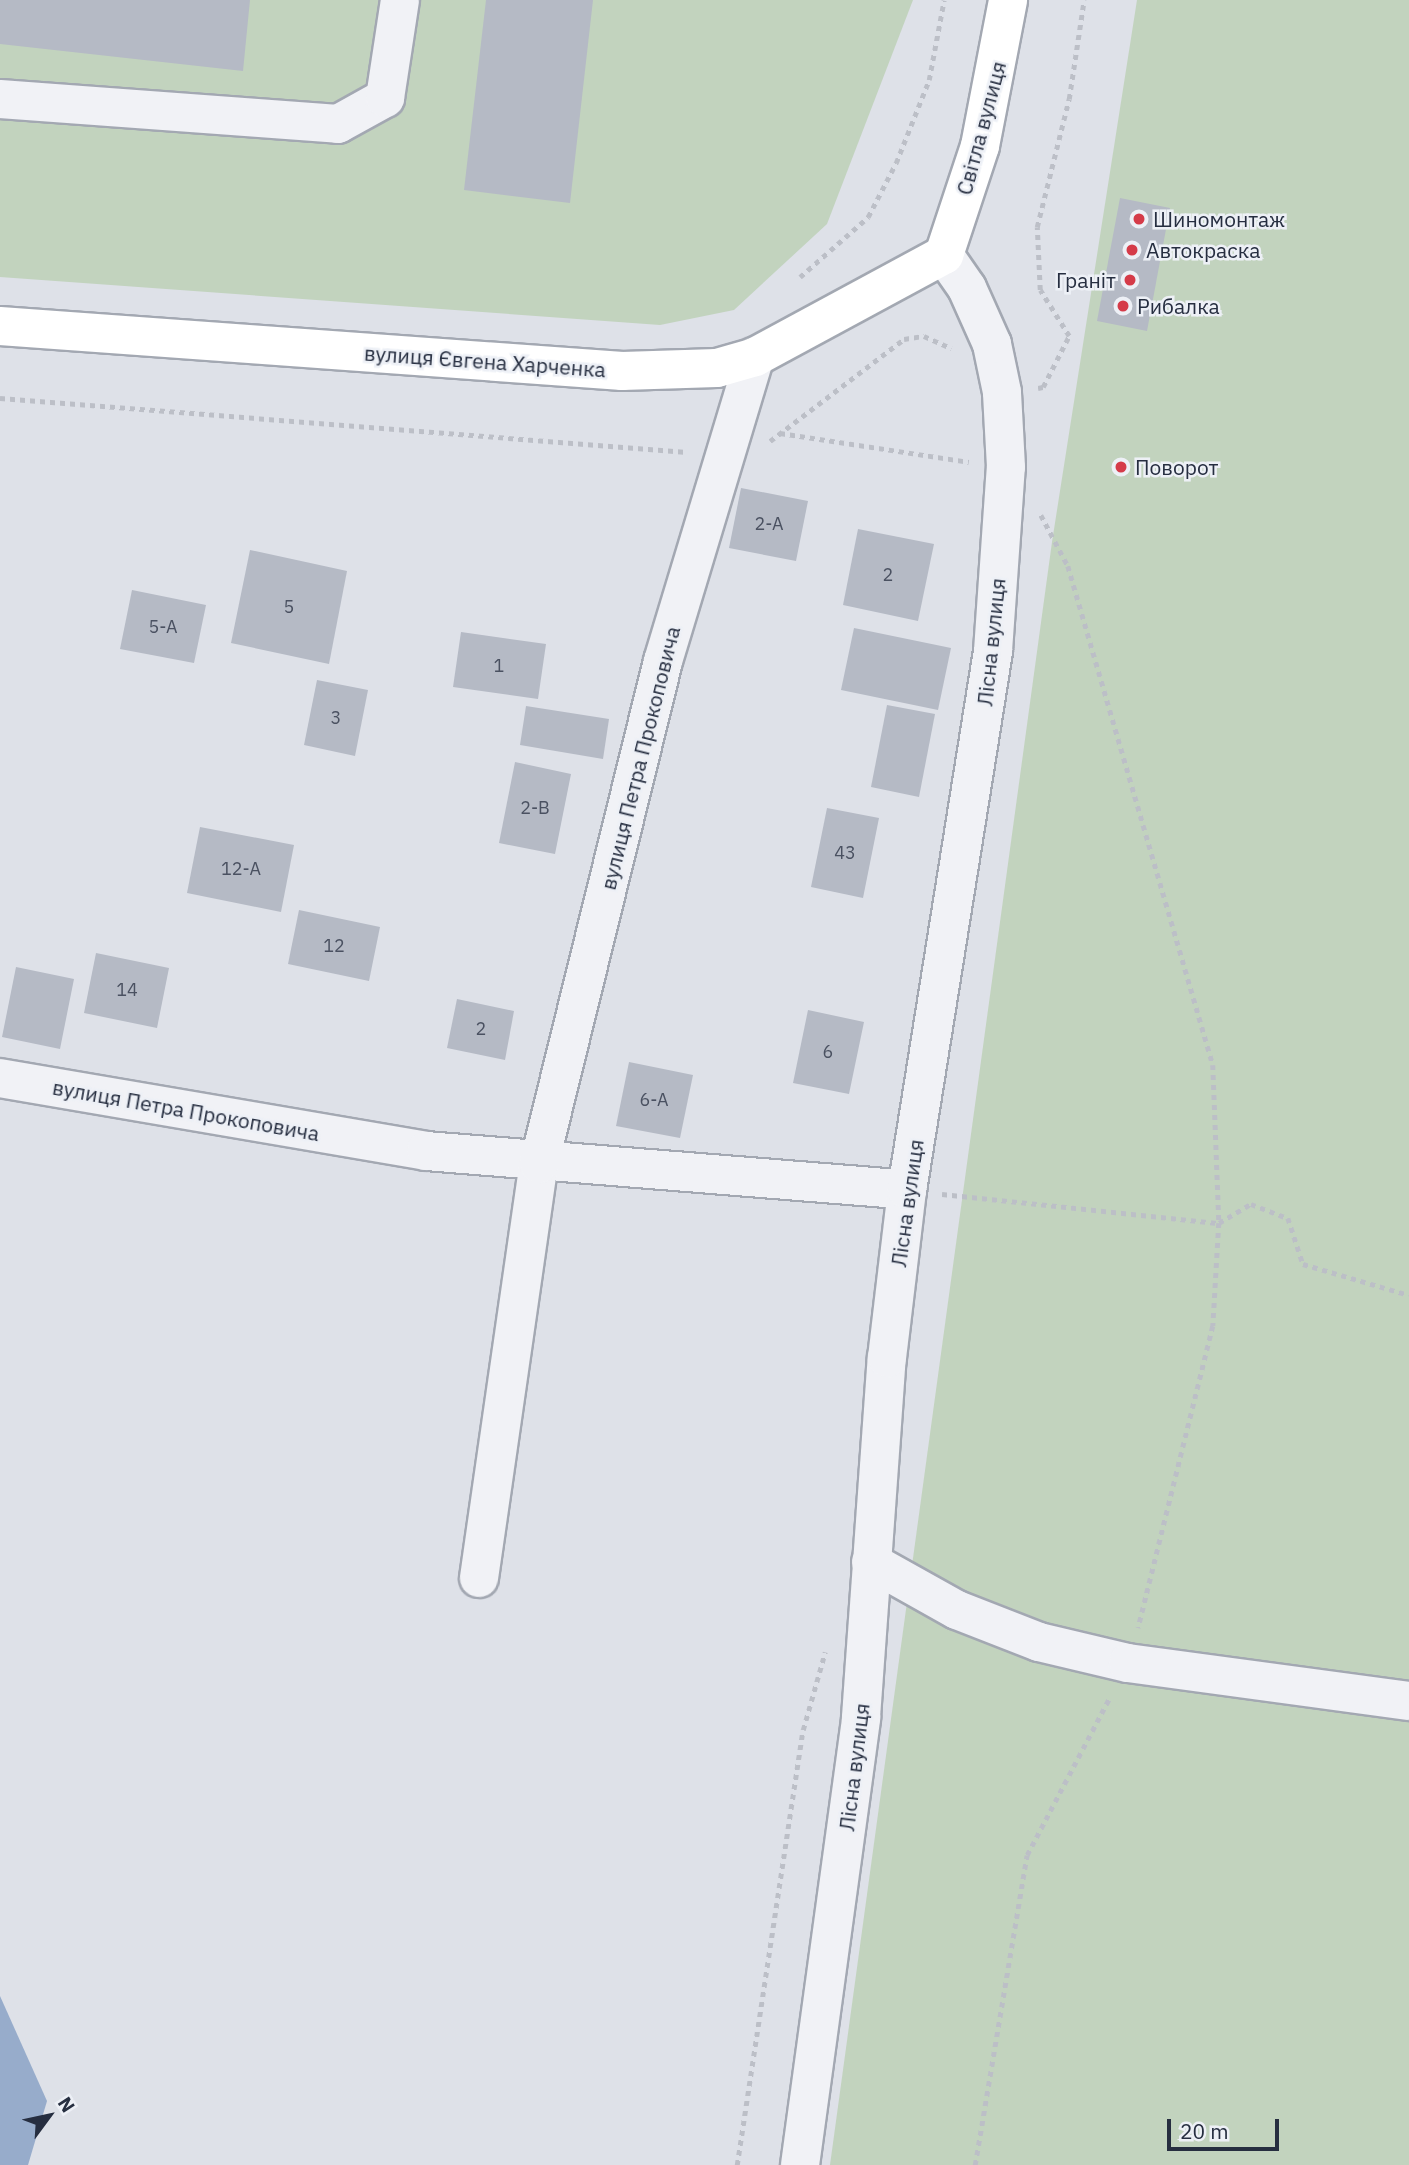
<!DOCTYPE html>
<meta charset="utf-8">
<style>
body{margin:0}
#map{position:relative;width:1409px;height:2165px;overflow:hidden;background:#dee1e8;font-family:"IBM Plex Sans",sans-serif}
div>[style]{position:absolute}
.green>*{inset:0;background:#c2d3be}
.water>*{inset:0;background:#97accb}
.building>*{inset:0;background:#b5bac5}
.path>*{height:4.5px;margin-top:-2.25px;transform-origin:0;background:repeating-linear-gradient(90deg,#bcbfc7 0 5px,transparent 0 10px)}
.roads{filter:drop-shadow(2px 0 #a3a8b2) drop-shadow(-2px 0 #a3a8b2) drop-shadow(0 2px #a3a8b2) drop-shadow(0 -2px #a3a8b2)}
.minor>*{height:38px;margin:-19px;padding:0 19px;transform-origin:19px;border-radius:19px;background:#f1f2f6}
.major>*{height:38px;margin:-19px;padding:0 19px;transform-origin:19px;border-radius:19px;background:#fff}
.dots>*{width:19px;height:19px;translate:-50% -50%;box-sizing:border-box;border:4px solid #edf0f6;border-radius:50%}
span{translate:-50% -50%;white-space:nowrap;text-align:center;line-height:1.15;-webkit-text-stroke:5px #edf0f6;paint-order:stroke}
.number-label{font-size:18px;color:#4a5161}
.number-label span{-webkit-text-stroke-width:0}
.street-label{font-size:21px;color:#262e40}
.poi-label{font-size:21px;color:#262e40}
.left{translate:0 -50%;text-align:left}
.right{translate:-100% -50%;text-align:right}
.north{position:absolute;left:14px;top:2081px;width:70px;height:70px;-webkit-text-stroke:5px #edf0f6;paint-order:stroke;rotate:57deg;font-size:19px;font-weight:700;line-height:28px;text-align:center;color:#262e40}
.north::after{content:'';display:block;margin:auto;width:24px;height:32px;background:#262e40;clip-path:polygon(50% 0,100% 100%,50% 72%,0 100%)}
.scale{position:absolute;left:1167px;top:2119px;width:112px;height:32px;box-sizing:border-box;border:4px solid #262e40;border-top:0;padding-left:9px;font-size:21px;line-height:24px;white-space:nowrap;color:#262e40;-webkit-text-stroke:5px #edf0f6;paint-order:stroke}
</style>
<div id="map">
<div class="green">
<i style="clip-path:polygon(0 0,913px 0,827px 224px,734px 310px,660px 325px,0 277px)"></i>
<i style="clip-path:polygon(1137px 0,1409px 0,1409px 2165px,830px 2165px,1052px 542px)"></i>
</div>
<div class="water">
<i style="clip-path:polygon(0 1996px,47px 2101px,28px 2165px,0 2165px)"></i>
</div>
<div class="building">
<i style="clip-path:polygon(0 0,250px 0,243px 71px,0 44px)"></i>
<i style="clip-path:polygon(486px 0,593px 0,570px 203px,464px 190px)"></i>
<i style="clip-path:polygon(1120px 198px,1170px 208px,1147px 331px,1097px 321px)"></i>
<i style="clip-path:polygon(741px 488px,808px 501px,796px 561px,729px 548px)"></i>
<i style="clip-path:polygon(858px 529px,934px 544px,918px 621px,843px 605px)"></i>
<i style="clip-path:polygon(250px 550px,347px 571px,329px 664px,231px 643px)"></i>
<i style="clip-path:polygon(132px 590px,206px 605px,194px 663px,120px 649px)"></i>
<i style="clip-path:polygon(854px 628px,951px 648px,938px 710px,841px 690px)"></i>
<i style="clip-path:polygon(461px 632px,546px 644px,538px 699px,453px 687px)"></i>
<i style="clip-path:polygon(317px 680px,368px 690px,355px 756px,304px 745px)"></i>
<i style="clip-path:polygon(887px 705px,935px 714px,919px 797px,871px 787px)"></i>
<i style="clip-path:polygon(526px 706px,609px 719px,603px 759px,520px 745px)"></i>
<i style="clip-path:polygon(515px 762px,571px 774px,555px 854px,499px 843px)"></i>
<i style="clip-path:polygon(827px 808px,879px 818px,863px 898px,811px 887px)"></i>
<i style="clip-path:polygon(200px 827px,294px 845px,281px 912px,187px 893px)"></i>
<i style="clip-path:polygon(299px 910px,380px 927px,369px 981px,288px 964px)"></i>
<i style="clip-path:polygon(96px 953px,169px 968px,157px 1028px,84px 1013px)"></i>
<i style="clip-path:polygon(16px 967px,74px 979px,60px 1049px,2px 1037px)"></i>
<i style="clip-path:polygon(457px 999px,514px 1011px,505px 1060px,447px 1048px)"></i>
<i style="clip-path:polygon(808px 1010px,864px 1022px,849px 1094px,793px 1083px)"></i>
<i style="clip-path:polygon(629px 1062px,693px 1075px,680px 1138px,616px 1126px)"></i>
</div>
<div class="path">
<i style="left:800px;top:277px;width:91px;rotate:-41.4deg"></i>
<i style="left:868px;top:217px;width:61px;rotate:-62.6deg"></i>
<i style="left:896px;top:163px;width:89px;rotate:-68.3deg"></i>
<i style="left:929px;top:80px;width:81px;rotate:-79.4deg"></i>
<i style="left:1038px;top:388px;width:5px;rotate:-11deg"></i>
<i style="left:1043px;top:387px;width:57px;rotate:-63deg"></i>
<i style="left:1069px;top:336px;width:54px;rotate:-122.2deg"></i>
<i style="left:1040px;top:290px;width:63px;rotate:-92.7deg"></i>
<i style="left:1037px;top:227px;width:132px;rotate:-76deg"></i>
<i style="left:1069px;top:99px;width:100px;rotate:-81.4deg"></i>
<i style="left:0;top:398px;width:689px;rotate:4.49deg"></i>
<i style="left:780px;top:433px;width:191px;rotate:8.7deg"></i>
<i style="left:770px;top:441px;width:168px;rotate:-37.3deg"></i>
<i style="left:904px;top:339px;width:20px;rotate:-9deg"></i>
<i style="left:924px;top:336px;width:30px;rotate:24deg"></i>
<i style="left:1041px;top:515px;width:58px;rotate:62.1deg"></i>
<i style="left:1068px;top:566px;width:520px;rotate:73.8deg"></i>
<i style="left:1213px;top:1065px;width:158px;rotate:87.8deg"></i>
<i style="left:1219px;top:1223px;width:103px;rotate:93.3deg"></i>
<i style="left:1213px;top:1326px;width:311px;rotate:103.9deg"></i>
<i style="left:942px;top:1194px;width:279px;rotate:6deg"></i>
<i style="left:1219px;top:1223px;width:37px;rotate:-31deg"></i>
<i style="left:1251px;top:1204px;width:40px;rotate:21deg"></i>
<i style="left:1288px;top:1218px;width:48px;rotate:71.9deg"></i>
<i style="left:1303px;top:1264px;width:110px;rotate:16.3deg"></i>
<i style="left:737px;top:2165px;width:440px;rotate:-81.4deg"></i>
<i style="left:803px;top:1730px;width:81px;rotate:-74.2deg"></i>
<i style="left:975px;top:2165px;width:314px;rotate:-80.5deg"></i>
<i style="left:1027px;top:1855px;width:178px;rotate:-62.3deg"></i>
</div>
<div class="roads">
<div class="minor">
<i style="left:0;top:99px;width:339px;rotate:4.2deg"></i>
<i style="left:338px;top:124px;width:54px;rotate:-29deg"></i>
<i style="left:385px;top:98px;width:99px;rotate:-81.3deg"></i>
<i style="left:0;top:1078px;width:432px;rotate:9.7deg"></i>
<i style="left:426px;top:1151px;width:483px;rotate:4.6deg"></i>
<i style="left:871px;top:1562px;width:98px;rotate:29.2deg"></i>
<i style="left:957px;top:1610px;width:88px;rotate:21.3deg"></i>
<i style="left:1039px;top:1642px;width:91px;rotate:13.3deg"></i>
<i style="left:1128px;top:1663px;width:284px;rotate:7.7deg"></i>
<i style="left:479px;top:1578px;width:418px;rotate:-81.8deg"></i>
<i style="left:539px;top:1164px;width:518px;rotate:-76.15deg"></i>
<i style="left:663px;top:661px;width:318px;rotate:-73.2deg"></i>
<i style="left:800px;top:2165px;width:452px;rotate:-82.2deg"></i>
<i style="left:861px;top:1717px;width:360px;rotate:-85.9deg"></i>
<i style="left:887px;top:1358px;width:169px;rotate:-83.2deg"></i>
<i style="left:907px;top:1190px;width:546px;rotate:-80.93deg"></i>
<i style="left:993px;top:651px;width:184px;rotate:-86deg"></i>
<i style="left:1006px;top:467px;width:75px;rotate:-93.1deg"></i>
<i style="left:1002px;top:392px;width:49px;rotate:-101.8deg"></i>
<i style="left:992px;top:344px;width:61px;rotate:-114.1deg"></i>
<i style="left:967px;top:288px;width:40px;rotate:-124.9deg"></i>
</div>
<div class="major">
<i style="left:0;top:326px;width:624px;rotate:4.14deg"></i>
<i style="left:622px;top:371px;width:95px;rotate:-1.8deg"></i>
<i style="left:717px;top:368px;width:40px;rotate:-16deg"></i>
<i style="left:755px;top:357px;width:215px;rotate:-28.4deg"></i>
<i style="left:944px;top:255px;width:115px;rotate:-71.7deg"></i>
<i style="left:980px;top:146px;width:149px;rotate:-79.1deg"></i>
</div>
</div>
<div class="dots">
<i style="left:1139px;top:219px;background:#d53b49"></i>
<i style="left:1132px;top:250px;background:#d53b49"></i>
<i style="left:1130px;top:280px;background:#d53b49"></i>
<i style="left:1123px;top:306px;background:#d53b49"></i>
<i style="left:1121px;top:467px;background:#d53b49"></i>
</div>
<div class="number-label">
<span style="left:769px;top:524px">2-А</span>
<span style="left:888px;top:575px">2</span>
<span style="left:289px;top:607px">5</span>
<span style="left:163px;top:627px">5-А</span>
<span style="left:499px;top:666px">1</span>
<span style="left:336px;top:718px">3</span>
<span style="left:535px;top:808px">2-В</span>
<span style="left:845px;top:853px">43</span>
<span style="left:241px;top:869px">12-А</span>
<span style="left:334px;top:946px">12</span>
<span style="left:127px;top:990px">14</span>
<span style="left:481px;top:1029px">2</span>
<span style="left:828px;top:1052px">6</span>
<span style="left:654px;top:1100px">6-А</span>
</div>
<div class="street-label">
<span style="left:981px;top:128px;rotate:-75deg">Світла вулиця</span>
<span style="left:485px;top:361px;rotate:4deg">вулиця Євгена Харченка</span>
<span style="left:991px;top:642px;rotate:-84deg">Лісна вулиця</span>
<span style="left:640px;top:758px;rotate:-76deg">вулиця Петра Прокоповича</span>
<span style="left:186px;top:1110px;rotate:10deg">вулиця Петра Прокоповича</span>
<span style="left:907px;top:1203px;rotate:-82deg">Лісна вулиця</span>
<span style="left:854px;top:1767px;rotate:-83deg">Лісна вулиця</span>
</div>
<div class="poi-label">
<span class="left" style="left:1153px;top:219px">Шиномонтаж</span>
<span class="left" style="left:1146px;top:250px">Автокраска</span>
<span class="right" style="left:1116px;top:280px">Граніт</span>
<span class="left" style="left:1137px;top:306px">Рибалка</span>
<span class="left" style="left:1135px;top:467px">Поворот</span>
</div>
<div class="north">N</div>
<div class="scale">20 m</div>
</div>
